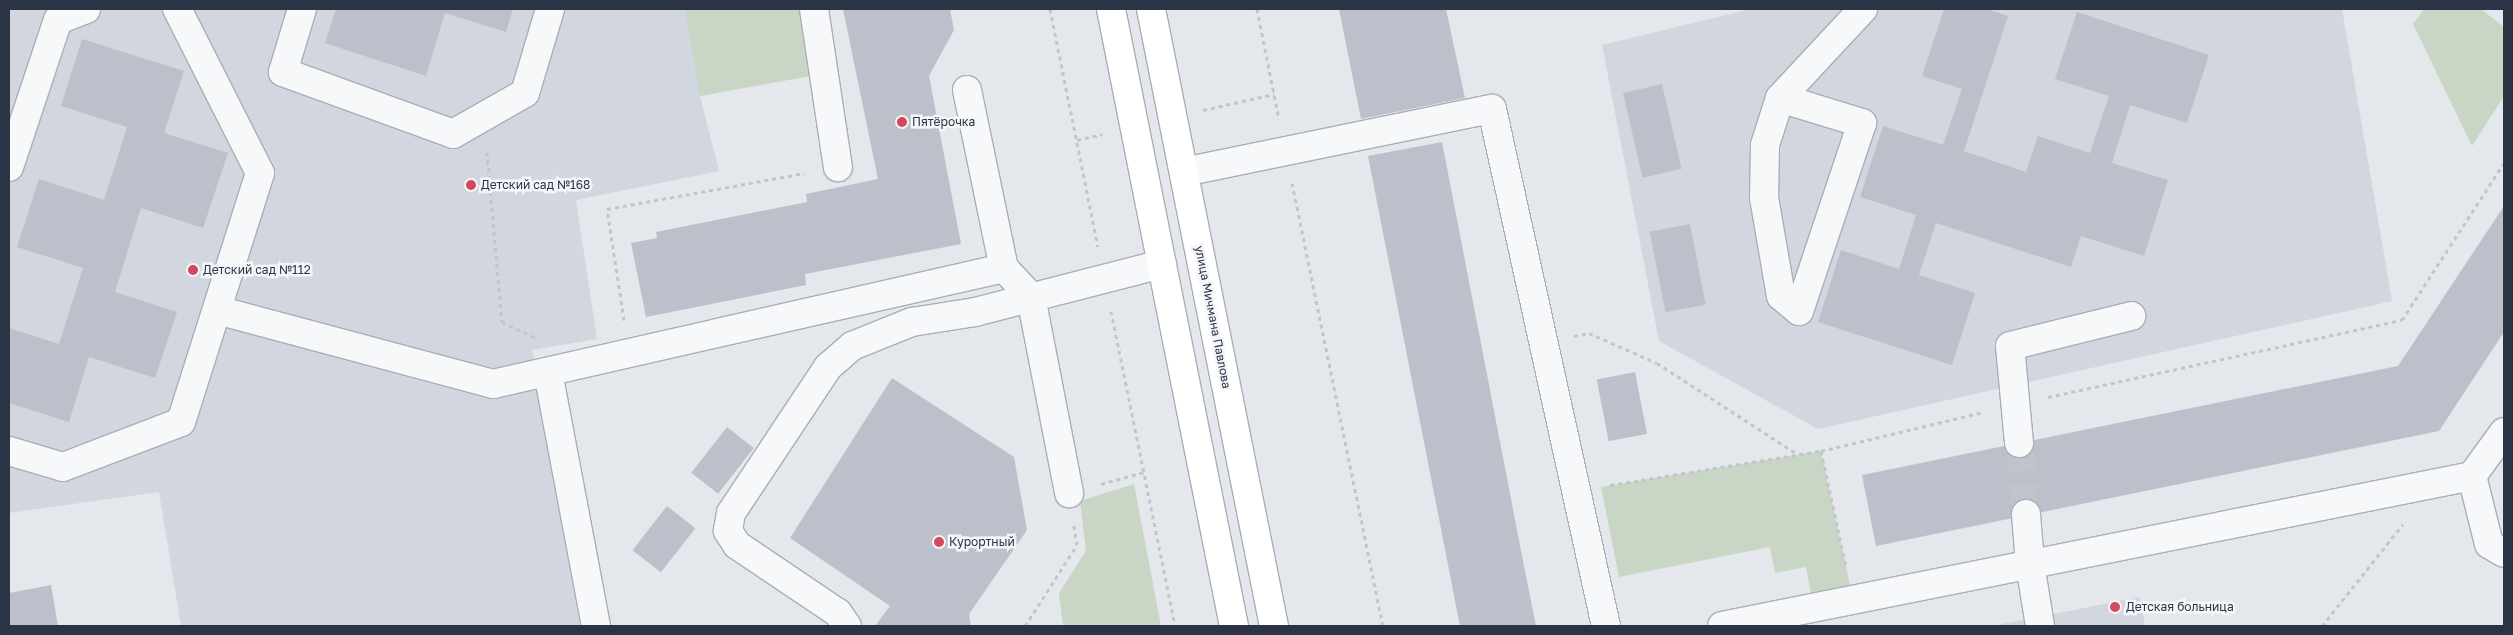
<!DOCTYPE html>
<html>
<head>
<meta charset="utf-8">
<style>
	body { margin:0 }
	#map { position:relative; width:2513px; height:635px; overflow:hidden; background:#e4e7ec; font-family:"Golos Text",sans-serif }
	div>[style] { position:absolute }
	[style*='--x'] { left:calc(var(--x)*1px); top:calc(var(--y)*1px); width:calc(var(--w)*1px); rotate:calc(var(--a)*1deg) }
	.built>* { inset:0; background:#d2d6de }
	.green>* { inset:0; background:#c9d6c5 }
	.building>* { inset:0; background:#bbc0ca; transform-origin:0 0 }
	.minor-tunnel>* { height:28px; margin-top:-14px; transform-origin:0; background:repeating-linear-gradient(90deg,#bfc3cb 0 28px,transparent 0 42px) }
	.path>* { height:3px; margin-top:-1.5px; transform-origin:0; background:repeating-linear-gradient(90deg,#c2c5cb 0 4px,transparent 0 8px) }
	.roads { filter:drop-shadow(1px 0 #a9aeb7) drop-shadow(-1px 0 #a9aeb7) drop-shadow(0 1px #a9aeb7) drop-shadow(0 -1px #a9aeb7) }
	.minor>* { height:28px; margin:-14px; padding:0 14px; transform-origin:14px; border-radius:14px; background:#f7f8fa }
	.major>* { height:28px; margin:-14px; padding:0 14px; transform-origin:14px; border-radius:14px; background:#fff }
	.dots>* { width:14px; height:14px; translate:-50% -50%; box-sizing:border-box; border:2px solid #f4f6f9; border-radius:50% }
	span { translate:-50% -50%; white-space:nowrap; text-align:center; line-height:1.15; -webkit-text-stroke:5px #f4f6f9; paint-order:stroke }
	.poi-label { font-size:12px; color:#2b3445 }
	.left { translate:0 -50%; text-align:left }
	.street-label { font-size:12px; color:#2b3445 }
	.frame { position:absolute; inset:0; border:10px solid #2b3445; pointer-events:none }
</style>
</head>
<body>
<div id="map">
	<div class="built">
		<div style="clip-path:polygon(9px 9px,684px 9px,700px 96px,719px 171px,576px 200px,597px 339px,532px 350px,589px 626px,181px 626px,159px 492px,9px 513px)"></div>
		<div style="clip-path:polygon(1751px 9px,2342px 9px,2392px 301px,1818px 429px,1659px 341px,1602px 45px)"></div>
		<div style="clip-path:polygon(2140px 597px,2145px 626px,1992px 626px)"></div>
	</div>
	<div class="green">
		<div style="clip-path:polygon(684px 9px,814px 9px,822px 74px,700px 96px)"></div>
		<div style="clip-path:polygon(2424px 9px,2481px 9px,2504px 27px,2504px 96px,2472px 146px,2413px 24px)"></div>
		<div style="clip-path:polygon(1821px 451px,1851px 590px,1812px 598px,1806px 567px,1775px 573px,1770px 547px,1619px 577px,1601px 487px)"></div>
		<div style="clip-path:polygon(1134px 484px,1161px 626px,1063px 626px,1059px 593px,1086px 551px,1080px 501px)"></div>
	</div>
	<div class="building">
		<div style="clip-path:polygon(336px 9px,513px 9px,506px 32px,445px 13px,426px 76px,325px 43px)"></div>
		<div style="clip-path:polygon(843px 9px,950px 9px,954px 30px,929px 76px,961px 244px,805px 274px,806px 285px,646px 317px,631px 243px,657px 238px,656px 232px,807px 202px,806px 194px,878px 179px)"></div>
		<div style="clip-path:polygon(1339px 9px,1446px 9px,1465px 98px,1361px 119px)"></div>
		<div style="clip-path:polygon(1944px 9px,1987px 9px,2008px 16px,1964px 151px,2026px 172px,2038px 136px,2090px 153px,2109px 96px,2055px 79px,2077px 12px,2209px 55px,2187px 123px,2130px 105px,2112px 163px,2168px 180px,2144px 256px,2081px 236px,2071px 267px,1936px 223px,1919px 275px,1975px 293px,1952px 365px,1818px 322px,1841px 250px,1899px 269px,1916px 215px,1860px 197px,1883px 126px,1943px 145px,1962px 89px,1922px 76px)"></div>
		<div style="clip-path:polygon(82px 39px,184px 71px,164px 133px,228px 153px,203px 228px,141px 208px,115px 292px,177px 312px,155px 378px,89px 357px,69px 422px,9px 403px,9px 328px,59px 344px,83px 268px,17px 247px,39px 179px,104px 200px,127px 127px,61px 106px)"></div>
		<div style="left:1662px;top:84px;width:87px;height:40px;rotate:77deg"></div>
		<div style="clip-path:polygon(1442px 142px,1524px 566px,1536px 626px,1460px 626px,1368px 156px)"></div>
		<div style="clip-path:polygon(2504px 206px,2504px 332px,2439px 431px,1876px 546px,1862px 475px,2398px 366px)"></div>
		<div style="left:1690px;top:224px;width:82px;height:41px;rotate:79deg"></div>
		<div style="left:1635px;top:372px;width:63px;height:39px;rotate:79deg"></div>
		<div style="clip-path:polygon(892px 378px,1014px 457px,1027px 530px,969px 614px,971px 626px,875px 626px,890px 606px,790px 538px)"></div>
		<div style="left:727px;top:427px;width:34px;height:58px;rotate:38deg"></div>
		<div style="left:667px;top:506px;width:36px;height:56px;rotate:38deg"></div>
		<div style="clip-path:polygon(51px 585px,58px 626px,9px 626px,9px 593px)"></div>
	</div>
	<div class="minor-tunnel">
		<div style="--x:2019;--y:443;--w:71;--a:84.4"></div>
	</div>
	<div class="path">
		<div style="--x:1050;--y:9;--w:242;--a:78.6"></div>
		<div style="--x:1257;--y:9;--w:112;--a:78.7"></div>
		<div style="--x:1203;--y:110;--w:73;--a:-12.7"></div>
		<div style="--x:1077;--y:140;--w:26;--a:-13"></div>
		<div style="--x:487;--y:152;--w:171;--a:85"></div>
		<div style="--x:502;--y:322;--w:38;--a:25"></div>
		<div style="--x:1292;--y:183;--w:452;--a:78.4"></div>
		<div style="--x:1111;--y:311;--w:321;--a:78.5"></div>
		<div style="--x:624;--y:320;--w:112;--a:-98.7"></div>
		<div style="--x:607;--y:209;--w:201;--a:-10.3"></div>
		<div style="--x:1574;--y:336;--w:15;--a:-11"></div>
		<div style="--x:1589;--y:333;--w:74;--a:23.8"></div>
		<div style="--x:1657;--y:363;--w:167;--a:33"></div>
		<div style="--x:2048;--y:397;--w:362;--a:-12.3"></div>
		<div style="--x:2402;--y:320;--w:187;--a:-57"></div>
		<div style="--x:1821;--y:451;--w:119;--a:77.8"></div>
		<div style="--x:1101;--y:484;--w:45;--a:-15.6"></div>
		<div style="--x:1610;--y:485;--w:214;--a:-9.2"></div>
		<div style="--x:1821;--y:451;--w:168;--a:-13.5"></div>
		<div style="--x:1025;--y:626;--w:96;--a:-57.3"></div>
		<div style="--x:1077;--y:545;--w:20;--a:-99"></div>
		<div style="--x:2322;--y:626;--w:130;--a:-51.5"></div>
	</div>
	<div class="roads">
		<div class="minor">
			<div style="--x:302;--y:9;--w:66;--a:106.8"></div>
			<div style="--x:283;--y:72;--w:181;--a:20"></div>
			<div style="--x:453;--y:134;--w:83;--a:-29.7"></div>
			<div style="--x:525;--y:93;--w:88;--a:-73.4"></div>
			<div style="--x:814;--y:9;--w:160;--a:81.4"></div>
			<div style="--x:967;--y:90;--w:182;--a:78.3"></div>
			<div style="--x:1004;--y:268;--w:40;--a:47"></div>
			<div style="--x:1031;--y:297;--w:200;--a:79"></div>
			<div style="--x:1780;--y:98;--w:86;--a:17"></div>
			<div style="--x:1862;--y:123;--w:198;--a:108.5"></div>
			<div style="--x:1799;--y:311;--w:23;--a:-140"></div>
			<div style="--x:1781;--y:296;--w:99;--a:-99.8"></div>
			<div style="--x:1764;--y:198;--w:53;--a:-88.9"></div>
			<div style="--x:1765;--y:145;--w:49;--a:-72.3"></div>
			<div style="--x:1780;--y:98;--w:122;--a:-47"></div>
			<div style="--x:9;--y:167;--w:155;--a:-71.6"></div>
			<div style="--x:58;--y:20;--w:30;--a:-21"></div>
			<div style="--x:1184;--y:172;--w:314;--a:-11.6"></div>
			<div style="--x:1492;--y:109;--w:529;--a:77.57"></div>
			<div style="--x:217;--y:310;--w:286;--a:15"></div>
			<div style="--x:493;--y:384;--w:524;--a:-12.79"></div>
			<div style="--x:548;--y:372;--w:258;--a:79.3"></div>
			<div style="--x:2019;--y:443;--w:97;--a:-95.3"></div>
			<div style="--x:2010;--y:346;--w:125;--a:-13.9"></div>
			<div style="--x:9;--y:451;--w:56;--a:16.5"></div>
			<div style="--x:63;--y:467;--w:126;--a:-20.9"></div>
			<div style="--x:181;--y:422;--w:261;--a:-72.4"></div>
			<div style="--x:260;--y:173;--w:184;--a:-116.8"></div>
			<div style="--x:2472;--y:476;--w:70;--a:76"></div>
			<div style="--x:2489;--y:544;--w:17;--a:31"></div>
			<div style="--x:2026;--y:514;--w:50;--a:85.4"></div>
			<div style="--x:2030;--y:564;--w:63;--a:80.8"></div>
			<div style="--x:847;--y:626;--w:16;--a:-125"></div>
			<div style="--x:838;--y:613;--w:122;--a:-146"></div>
			<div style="--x:737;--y:545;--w:17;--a:-123"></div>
			<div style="--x:728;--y:531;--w:18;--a:-81"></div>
			<div style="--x:731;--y:513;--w:175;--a:-56.4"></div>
			<div style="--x:828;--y:367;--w:32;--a:-41"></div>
			<div style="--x:852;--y:346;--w:65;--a:-21.8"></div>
			<div style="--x:912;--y:322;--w:64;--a:-9"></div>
			<div style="--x:975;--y:312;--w:193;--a:-14.4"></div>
			<div style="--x:1722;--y:626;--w:765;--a:-11.31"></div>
			<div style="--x:2472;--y:476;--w:54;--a:-54"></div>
		</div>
		<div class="major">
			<div style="--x:1111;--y:9;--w:629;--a:78.73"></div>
			<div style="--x:1151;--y:9;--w:629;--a:78.73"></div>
		</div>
	</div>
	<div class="dots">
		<div style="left:902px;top:122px;background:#d1495b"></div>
		<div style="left:471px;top:185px;background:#d1495b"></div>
		<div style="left:193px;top:270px;background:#d1495b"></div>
		<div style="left:939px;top:542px;background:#d1495b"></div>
		<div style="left:2115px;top:607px;background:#d1495b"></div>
	</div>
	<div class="poi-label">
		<span class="left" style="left:912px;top:122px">Пятёрочка</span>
		<span class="left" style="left:481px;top:185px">Детский сад №168</span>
		<span class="left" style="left:203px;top:270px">Детский сад №112</span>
		<span class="left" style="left:949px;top:542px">Курортный</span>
		<span class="left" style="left:2126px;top:607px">Детская больница</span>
	</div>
	<div class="street-label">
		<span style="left:1213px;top:317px;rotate:79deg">улица Мичмана Павлова</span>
	</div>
	<div class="frame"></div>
</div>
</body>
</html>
